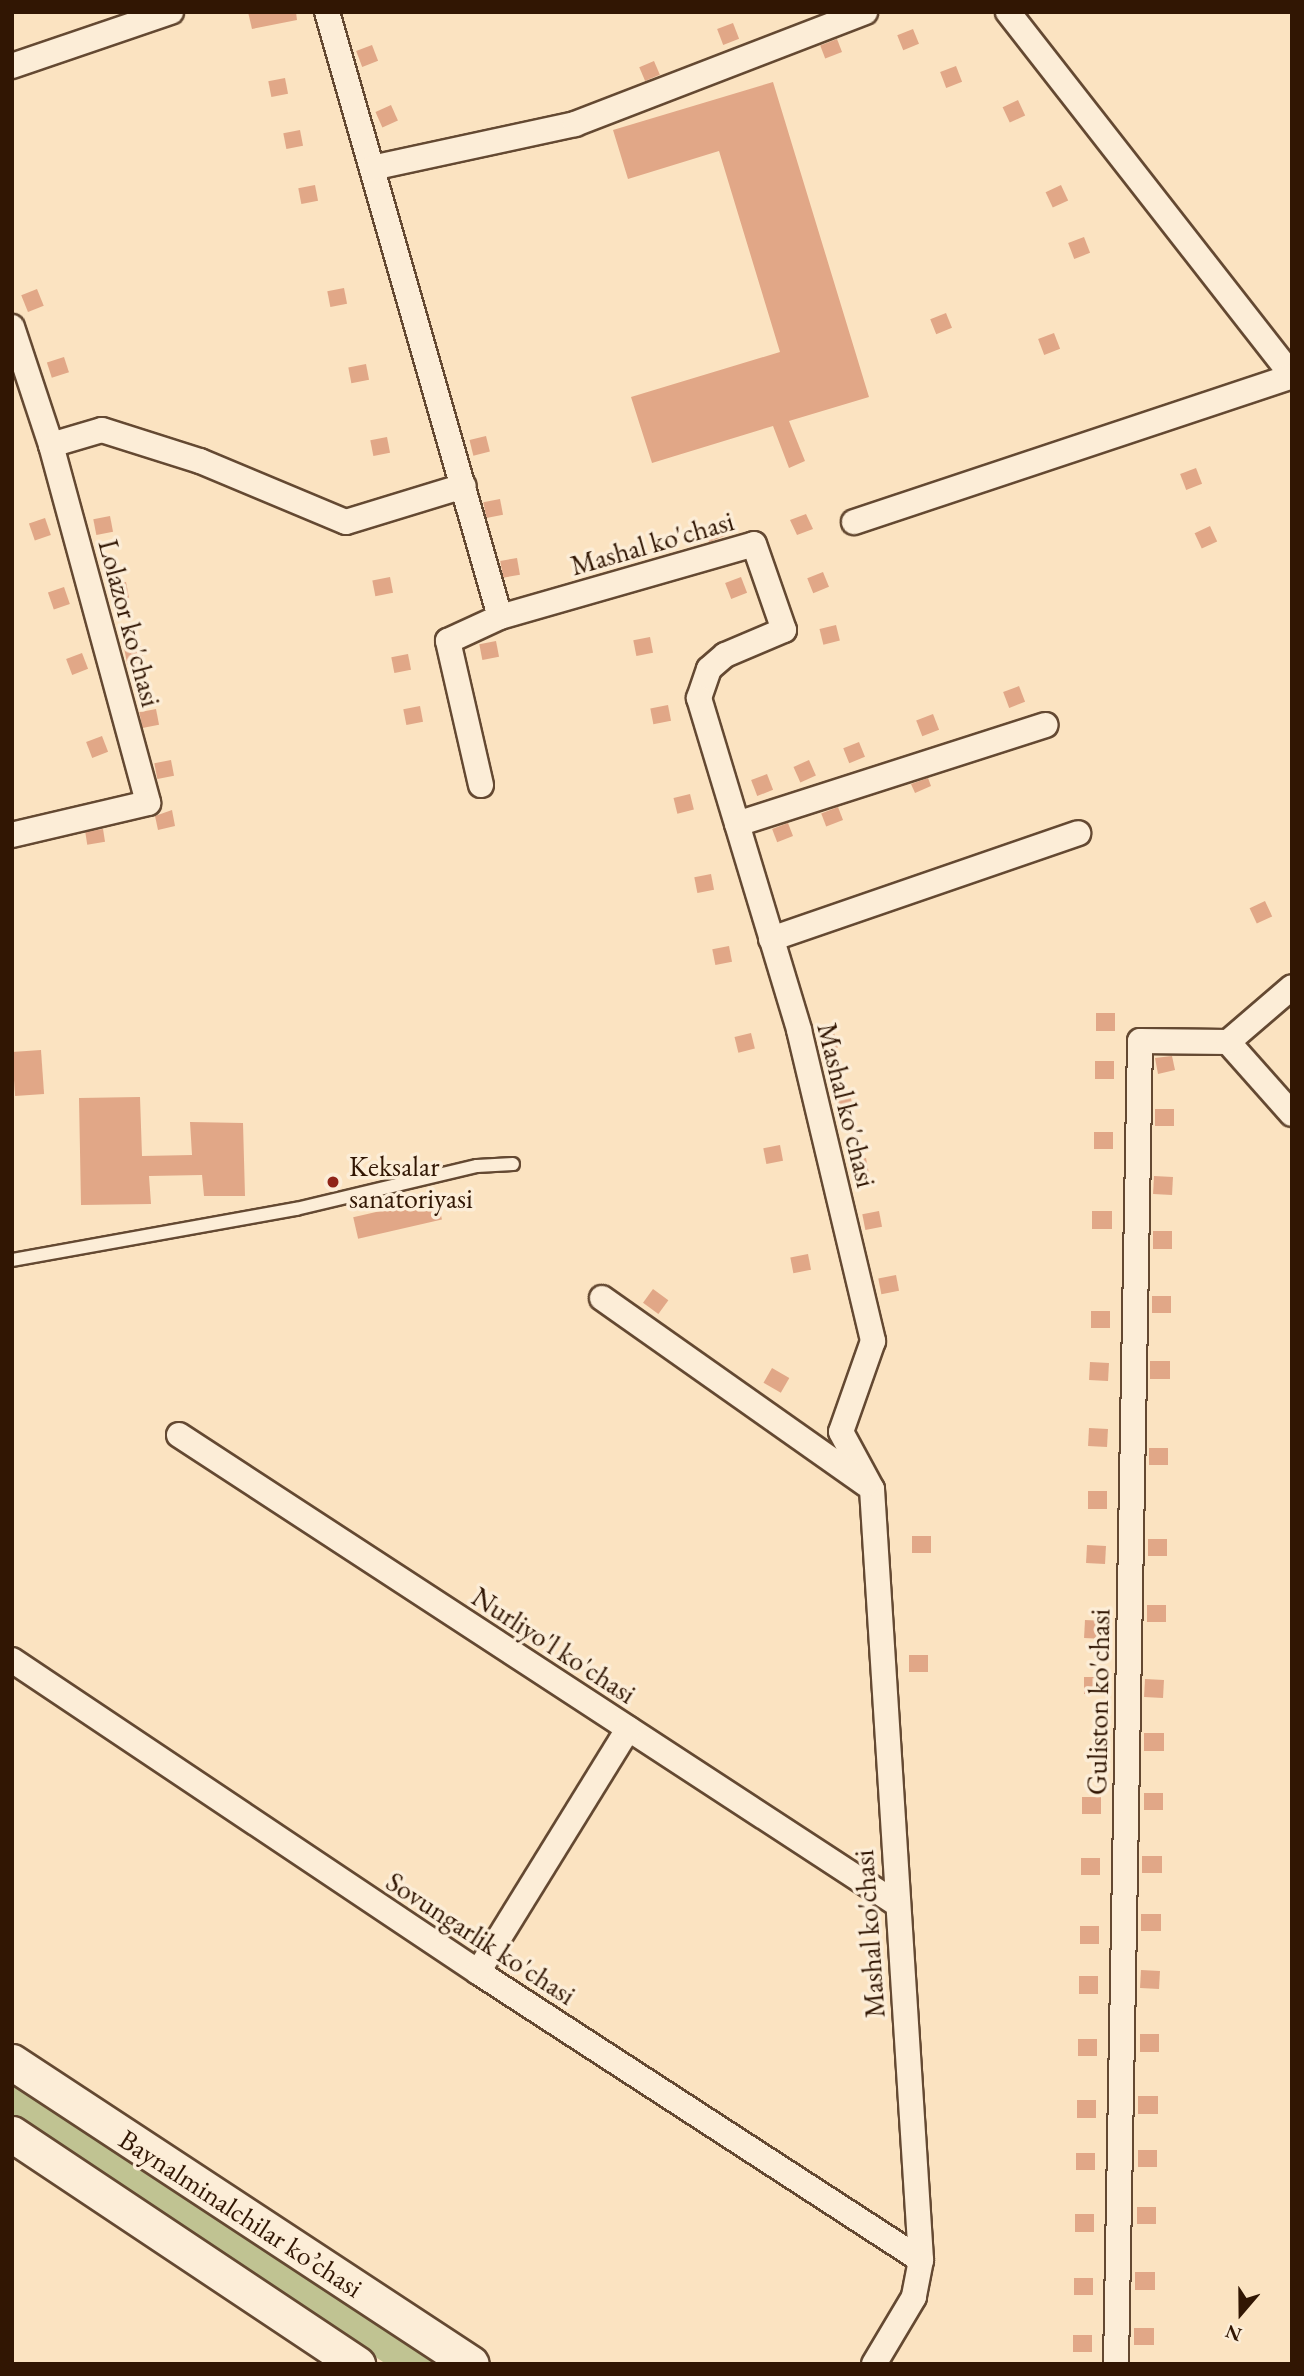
<!DOCTYPE html>
<html>
<head>
<meta charset="utf-8">
<style>
	body { margin:0 }
	#map { position:relative; width:1304px; height:2376px; overflow:hidden; background:#fbe3c1; font-family:"EB Garamond",serif }
	div>[style] { position:absolute }
	[style*='--x'] { left:calc(var(--x)*1px); top:calc(var(--y)*1px); width:calc(var(--w)*1px); rotate:calc(var(--a)*1deg) }
	.green>* { inset:0; background:#c0c392; transform-origin:0 0 }
	.building>* { inset:0; background:#e1a787; transform-origin:0 0 }
	.roads { filter:drop-shadow(2px 0 #644932) drop-shadow(-2px 0 #644932) drop-shadow(0 2px #644932) drop-shadow(0 -2px #644932) }
	.service>* { height:12px; margin:-6px; padding:0 6px; transform-origin:6px; border-radius:6px; background:#fcedd7 }
	.minor>* { height:24px; margin:-12px; padding:0 12px; transform-origin:12px; border-radius:12px; background:#fcedd7 }
	.secondary>* { height:35px; margin:-17.5px; padding:0 17.5px; transform-origin:17.5px; border-radius:17.5px; background:#fcedd7 }
	.dots>* { width:19px; height:19px; translate:-50% -50%; box-sizing:border-box; border:4px solid #fcedd7; border-radius:50% }
	span { translate:-50% -50%; white-space:nowrap; text-align:center; line-height:1.15; -webkit-text-stroke:7px #fcedd7; paint-order:stroke }
	.street-label { font-size:28px; color:#311603 }
	.poi-label { font-size:28px; color:#311603 }
	.left { translate:0 -50%; text-align:left }
	.frame { position:absolute; inset:0; border:14px solid #311603; pointer-events:none }
	.north { position:absolute; left:1206px; top:2278px; width:70px; height:70px; -webkit-text-stroke:5px #fcedd7; paint-order:stroke; rotate:200deg; font-size:19px; font-weight:700; line-height:28px; text-align:center; color:#311603 }
	.north::after { content:''; display:block; margin:auto; width:24px; height:32px; background:#311603; clip-path:polygon(50% 0,100% 100%,50% 72%,0 100%) }
</style>
</head>
<body>
<div id="map">
	<div class="green">
		<div style="left:12px;top:2084px;width:511px;height:31px;rotate:33deg"></div>
	</div>
	<div class="building">
		<div style="clip-path:polygon(248px 12px,296px 12px,297px 20px,252px 29px)"></div>
		<div style="left:733px;top:23px;width:17px;height:17px;rotate:69deg"></div>
		<div style="left:913px;top:29px;width:16px;height:17px;rotate:68deg"></div>
		<div style="left:837px;top:39px;width:14px;height:18px;rotate:69deg"></div>
		<div style="left:372px;top:45px;width:17px;height:17px;rotate:69deg"></div>
		<div style="left:654px;top:61px;width:15px;height:16px;rotate:67deg"></div>
		<div style="left:956px;top:66px;width:17px;height:17px;rotate:69deg"></div>
		<div style="left:285px;top:78px;width:16px;height:17px;rotate:79deg"></div>
		<div style="clip-path:polygon(773px 82px,869px 397px,789px 421px,805px 461px,789px 468px,773px 426px,652px 463px,631px 397px,780px 352px,719px 151px,628px 179px,613px 130px)"></div>
		<div style="left:1018px;top:100px;width:17px;height:17px;rotate:65deg"></div>
		<div style="left:391px;top:105px;width:17px;height:17px;rotate:66deg"></div>
		<div style="left:300px;top:130px;width:16px;height:17px;rotate:79deg"></div>
		<div style="left:315px;top:185px;width:16px;height:17px;rotate:79deg"></div>
		<div style="left:1061px;top:185px;width:17px;height:17px;rotate:65deg"></div>
		<div style="left:1084px;top:237px;width:17px;height:17px;rotate:69deg"></div>
		<div style="left:344px;top:288px;width:16px;height:17px;rotate:79deg"></div>
		<div style="left:37px;top:289px;width:18px;height:17px;rotate:68deg"></div>
		<div style="left:946px;top:313px;width:16px;height:17px;rotate:68deg"></div>
		<div style="left:1054px;top:333px;width:17px;height:17px;rotate:69deg"></div>
		<div style="left:64px;top:357px;width:16px;height:18px;rotate:72deg"></div>
		<div style="left:366px;top:364px;width:16px;height:18px;rotate:79deg"></div>
		<div style="left:486px;top:436px;width:16px;height:17px;rotate:76deg"></div>
		<div style="left:387px;top:437px;width:16px;height:17px;rotate:79deg"></div>
		<div style="left:1196px;top:468px;width:17px;height:17px;rotate:69deg"></div>
		<div style="left:500px;top:499px;width:16px;height:17px;rotate:79deg"></div>
		<div style="clip-path:polygon(806px 514px,813px 529px,797px 535px,790px 520px)"></div>
		<div style="left:110px;top:516px;width:16px;height:17px;rotate:79deg"></div>
		<div style="left:45px;top:518px;width:18px;height:17px;rotate:71deg"></div>
		<div style="left:719px;top:521px;width:16px;height:17px;rotate:68deg"></div>
		<div style="left:1210px;top:526px;width:17px;height:17px;rotate:65deg"></div>
		<div style="left:517px;top:558px;width:17px;height:17px;rotate:80deg"></div>
		<div style="left:823px;top:572px;width:16px;height:17px;rotate:68deg"></div>
		<div style="left:390px;top:577px;width:16px;height:18px;rotate:79deg"></div>
		<div style="left:741px;top:577px;width:17px;height:17px;rotate:69deg"></div>
		<div style="left:126px;top:582px;width:16px;height:17px;rotate:79deg"></div>
		<div style="left:64px;top:587px;width:18px;height:17px;rotate:71deg"></div>
		<div style="left:836px;top:625px;width:16px;height:17px;rotate:76deg"></div>
		<div style="left:650px;top:637px;width:16px;height:17px;rotate:79deg"></div>
		<div style="left:496px;top:641px;width:16px;height:17px;rotate:79deg"></div>
		<div style="left:141px;top:646px;width:16px;height:17px;rotate:79deg"></div>
		<div style="left:82px;top:653px;width:17px;height:17px;rotate:69deg"></div>
		<div style="left:408px;top:654px;width:16px;height:17px;rotate:79deg"></div>
		<div style="left:1019px;top:686px;width:17px;height:17px;rotate:69deg"></div>
		<div style="left:668px;top:705px;width:16px;height:18px;rotate:79deg"></div>
		<div style="left:420px;top:706px;width:16px;height:17px;rotate:79deg"></div>
		<div style="left:156px;top:709px;width:16px;height:17px;rotate:79deg"></div>
		<div style="left:933px;top:714px;width:17px;height:18px;rotate:69deg"></div>
		<div style="left:102px;top:736px;width:17px;height:17px;rotate:69deg"></div>
		<div style="left:859px;top:742px;width:16px;height:17px;rotate:68deg"></div>
		<div style="left:171px;top:760px;width:16px;height:17px;rotate:79deg"></div>
		<div style="left:809px;top:760px;width:17px;height:17px;rotate:66deg"></div>
		<div style="left:767px;top:774px;width:17px;height:17px;rotate:69deg"></div>
		<div style="clip-path:polygon(928px 778px,931px 786px,915px 793px,911px 784px)"></div>
		<div style="left:690px;top:794px;width:16px;height:17px;rotate:76deg"></div>
		<div style="left:838px;top:807px;width:14px;height:18px;rotate:69deg"></div>
		<div style="clip-path:polygon(172px 810px,175px 826px,158px 830px,155px 816px)"></div>
		<div style="left:788px;top:823px;width:14px;height:17px;rotate:69deg"></div>
		<div style="left:103px;top:829px;width:13px;height:18px;rotate:81deg"></div>
		<div style="left:711px;top:874px;width:16px;height:17px;rotate:79deg"></div>
		<div style="left:1265px;top:901px;width:17px;height:17px;rotate:65deg"></div>
		<div style="left:729px;top:946px;width:16px;height:17px;rotate:79deg"></div>
		<div style="left:1096px;top:1013px;width:19px;height:18px"></div>
		<div style="left:834px;top:1032px;width:16px;height:17px;rotate:76deg"></div>
		<div style="left:751px;top:1033px;width:16px;height:17px;rotate:76deg"></div>
		<div style="left:41px;top:1050px;width:44px;height:29px;rotate:86deg"></div>
		<div style="clip-path:polygon(1172px 1056px,1175px 1070px,1158px 1074px,1155px 1058px)"></div>
		<div style="left:1095px;top:1061px;width:19px;height:18px"></div>
		<div style="clip-path:polygon(140px 1097px,142px 1156px,192px 1155px,190px 1122px,243px 1123px,245px 1196px,204px 1196px,202px 1175px,149px 1176px,151px 1204px,81px 1205px,79px 1098px)"></div>
		<div style="left:851px;top:1098px;width:16px;height:17px;rotate:79deg"></div>
		<div style="left:1155px;top:1109px;width:19px;height:17px"></div>
		<div style="left:1094px;top:1132px;width:19px;height:17px"></div>
		<div style="left:780px;top:1145px;width:16px;height:17px;rotate:79deg"></div>
		<div style="left:866px;top:1158px;width:16px;height:17px;rotate:79deg"></div>
		<div style="left:1154px;top:1176px;width:19px;height:18px;rotate:3deg"></div>
		<div style="left:437px;top:1198px;width:22px;height:86px;rotate:77deg"></div>
		<div style="left:879px;top:1211px;width:16px;height:17px;rotate:79deg"></div>
		<div style="left:1092px;top:1211px;width:20px;height:18px"></div>
		<div style="left:1153px;top:1231px;width:19px;height:18px"></div>
		<div style="left:808px;top:1254px;width:16px;height:18px;rotate:79deg"></div>
		<div style="left:896px;top:1275px;width:16px;height:18px;rotate:79deg"></div>
		<div style="left:653px;top:1289px;width:19px;height:17px;rotate:36deg"></div>
		<div style="left:1152px;top:1296px;width:19px;height:17px"></div>
		<div style="left:1091px;top:1311px;width:19px;height:17px"></div>
		<div style="left:1150px;top:1361px;width:20px;height:18px"></div>
		<div style="left:1090px;top:1362px;width:19px;height:18px;rotate:3deg"></div>
		<div style="left:772px;top:1368px;width:20px;height:17px;rotate:30deg"></div>
		<div style="left:1089px;top:1428px;width:19px;height:18px;rotate:3deg"></div>
		<div style="left:1149px;top:1448px;width:19px;height:17px"></div>
		<div style="left:1088px;top:1491px;width:19px;height:18px"></div>
		<div style="left:912px;top:1536px;width:19px;height:17px"></div>
		<div style="left:1148px;top:1539px;width:19px;height:17px"></div>
		<div style="left:1087px;top:1545px;width:19px;height:18px;rotate:3deg"></div>
		<div style="left:1147px;top:1605px;width:19px;height:17px"></div>
		<div style="left:1085px;top:1620px;width:20px;height:18px;rotate:3deg"></div>
		<div style="left:909px;top:1655px;width:19px;height:17px"></div>
		<div style="left:1084px;top:1677px;width:20px;height:17px"></div>
		<div style="left:1145px;top:1679px;width:19px;height:18px;rotate:3deg"></div>
		<div style="left:1144px;top:1733px;width:20px;height:18px"></div>
		<div style="left:1144px;top:1793px;width:19px;height:17px"></div>
		<div style="left:1082px;top:1797px;width:19px;height:17px"></div>
		<div style="left:1142px;top:1856px;width:20px;height:17px"></div>
		<div style="left:1081px;top:1858px;width:19px;height:17px"></div>
		<div style="left:1141px;top:1914px;width:20px;height:17px"></div>
		<div style="left:1080px;top:1926px;width:19px;height:18px"></div>
		<div style="left:1141px;top:1970px;width:19px;height:18px;rotate:3deg"></div>
		<div style="left:1079px;top:1976px;width:19px;height:18px"></div>
		<div style="left:1140px;top:2034px;width:19px;height:18px"></div>
		<div style="left:1078px;top:2039px;width:19px;height:17px"></div>
		<div style="left:1158px;top:2096px;width:18px;height:20px;rotate:90deg"></div>
		<div style="left:1077px;top:2100px;width:19px;height:18px"></div>
		<div style="left:1138px;top:2150px;width:19px;height:17px"></div>
		<div style="left:1076px;top:2153px;width:19px;height:17px"></div>
		<div style="left:1137px;top:2207px;width:19px;height:17px"></div>
		<div style="left:1075px;top:2214px;width:19px;height:18px"></div>
		<div style="left:1135px;top:2272px;width:20px;height:18px"></div>
		<div style="left:1074px;top:2278px;width:19px;height:17px"></div>
		<div style="left:1134px;top:2328px;width:20px;height:17px"></div>
		<div style="left:1073px;top:2335px;width:19px;height:17px"></div>
	</div>
	<div class="roads">
		<div class="service">
			<div style="--x:12;--y:1260;--w:289;--a:-10.2"></div>
			<div style="--x:296;--y:1209;--w:186;--a:-13.4"></div>
			<div style="--x:477;--y:1166;--w:36;--a:-3"></div>
		</div>
		<div class="minor">
			<div style="--x:327;--y:12;--w:629;--a:74.04"></div>
			<div style="--x:500;--y:617;--w:264;--a:-16"></div>
			<div style="--x:754;--y:544;--w:91;--a:70.8"></div>
			<div style="--x:784;--y:630;--w:64;--a:157"></div>
			<div style="--x:725;--y:655;--w:21;--a:139"></div>
			<div style="--x:709;--y:669;--w:31;--a:109"></div>
			<div style="--x:699;--y:698;--w:347;--a:73.2"></div>
			<div style="--x:799;--y:1030;--w:320;--a:76.6"></div>
			<div style="--x:873;--y:1341;--w:96;--a:109.4"></div>
			<div style="--x:841;--y:1432;--w:65;--a:61.5"></div>
			<div style="--x:872;--y:1489;--w:773;--a:86.36"></div>
			<div style="--x:921;--y:2260;--w:38;--a:101"></div>
			<div style="--x:914;--y:2297;--w:78;--a:120.8"></div>
			<div style="--x:1008;--y:12;--w:461;--a:52"></div>
			<div style="--x:12;--y:66;--w:168;--a:-18.8"></div>
			<div style="--x:372;--y:168;--w:208;--a:-12.2"></div>
			<div style="--x:575;--y:124;--w:311;--a:-21.1"></div>
			<div style="--x:12;--y:327;--w:124;--a:71.7"></div>
			<div style="--x:51;--y:445;--w:371;--a:74.8"></div>
			<div style="--x:148;--y:803;--w:140;--a:166.8"></div>
			<div style="--x:51;--y:445;--w:53;--a:-16.4"></div>
			<div style="--x:102;--y:430;--w:103;--a:17.6"></div>
			<div style="--x:200;--y:461;--w:158;--a:22.7"></div>
			<div style="--x:346;--y:522;--w:123;--a:-17"></div>
			<div style="--x:854;--y:522;--w:462;--a:-18.4"></div>
			<div style="--x:481;--y:785;--w:148;--a:-102.9"></div>
			<div style="--x:448;--y:641;--w:57;--a:-24.8"></div>
			<div style="--x:737;--y:824;--w:324;--a:-17.8"></div>
			<div style="--x:771;--y:939;--w:325;--a:-19"></div>
			<div style="--x:1228;--y:1042;--w:96;--a:48.4"></div>
			<div style="--x:602;--y:1298;--w:323;--a:35.2"></div>
			<div style="--x:179;--y:1435;--w:858;--a:33.15"></div>
			<div style="--x:12;--y:1660;--w:561;--a:33.8"></div>
			<div style="--x:478;--y:1972;--w:528;--a:33.03"></div>
			<div style="--x:478;--y:1972;--w:286;--a:-58.3"></div>
			<div style="--x:1116;--y:2364;--w:1323;--a:-88.96"></div>
			<div style="--x:1140;--y:1041;--w:88;--a:0.7"></div>
			<div style="--x:1228;--y:1042;--w:84;--a:-40.7"></div>
		</div>
		<div class="secondary">
			<div style="--x:12;--y:2062;--w:549;--a:33.34"></div>
			<div style="--x:12;--y:2134;--w:415;--a:33.7"></div>
		</div>
	</div>
	<div class="dots">
		<div style="left:333px;top:1182px;background:#8f2418"></div>
	</div>
	<div class="street-label">
		<span style="left:652px;top:543px;rotate:-16deg">Mashal ko'chasi</span>
		<span style="left:130px;top:623px;rotate:75deg">Lolazor ko'chasi</span>
		<span style="left:847px;top:1105px;rotate:76deg">Mashal ko'chasi</span>
		<span style="left:554px;top:1645px;rotate:33deg">Nurliyo'l ko'chasi</span>
		<span style="left:1098px;top:1702px;rotate:-89deg">Guliston ko'chasi</span>
		<span style="left:869px;top:1934px;rotate:-94deg">Mashal ko'chasi</span>
		<span style="left:481px;top:1938px;rotate:33deg">Sovungarlik ko'chasi</span>
		<span style="left:241px;top:2213px;rotate:33deg">Baynalminalchilar ko’chasi</span>
	</div>
	<div class="poi-label">
		<span class="left" style="left:349px;top:1182px">Keksalar<br>sanatoriyasi</span>
	</div>
	<div class="frame"></div>
	<div class="north">N</div>
</div>
</body>
</html>
